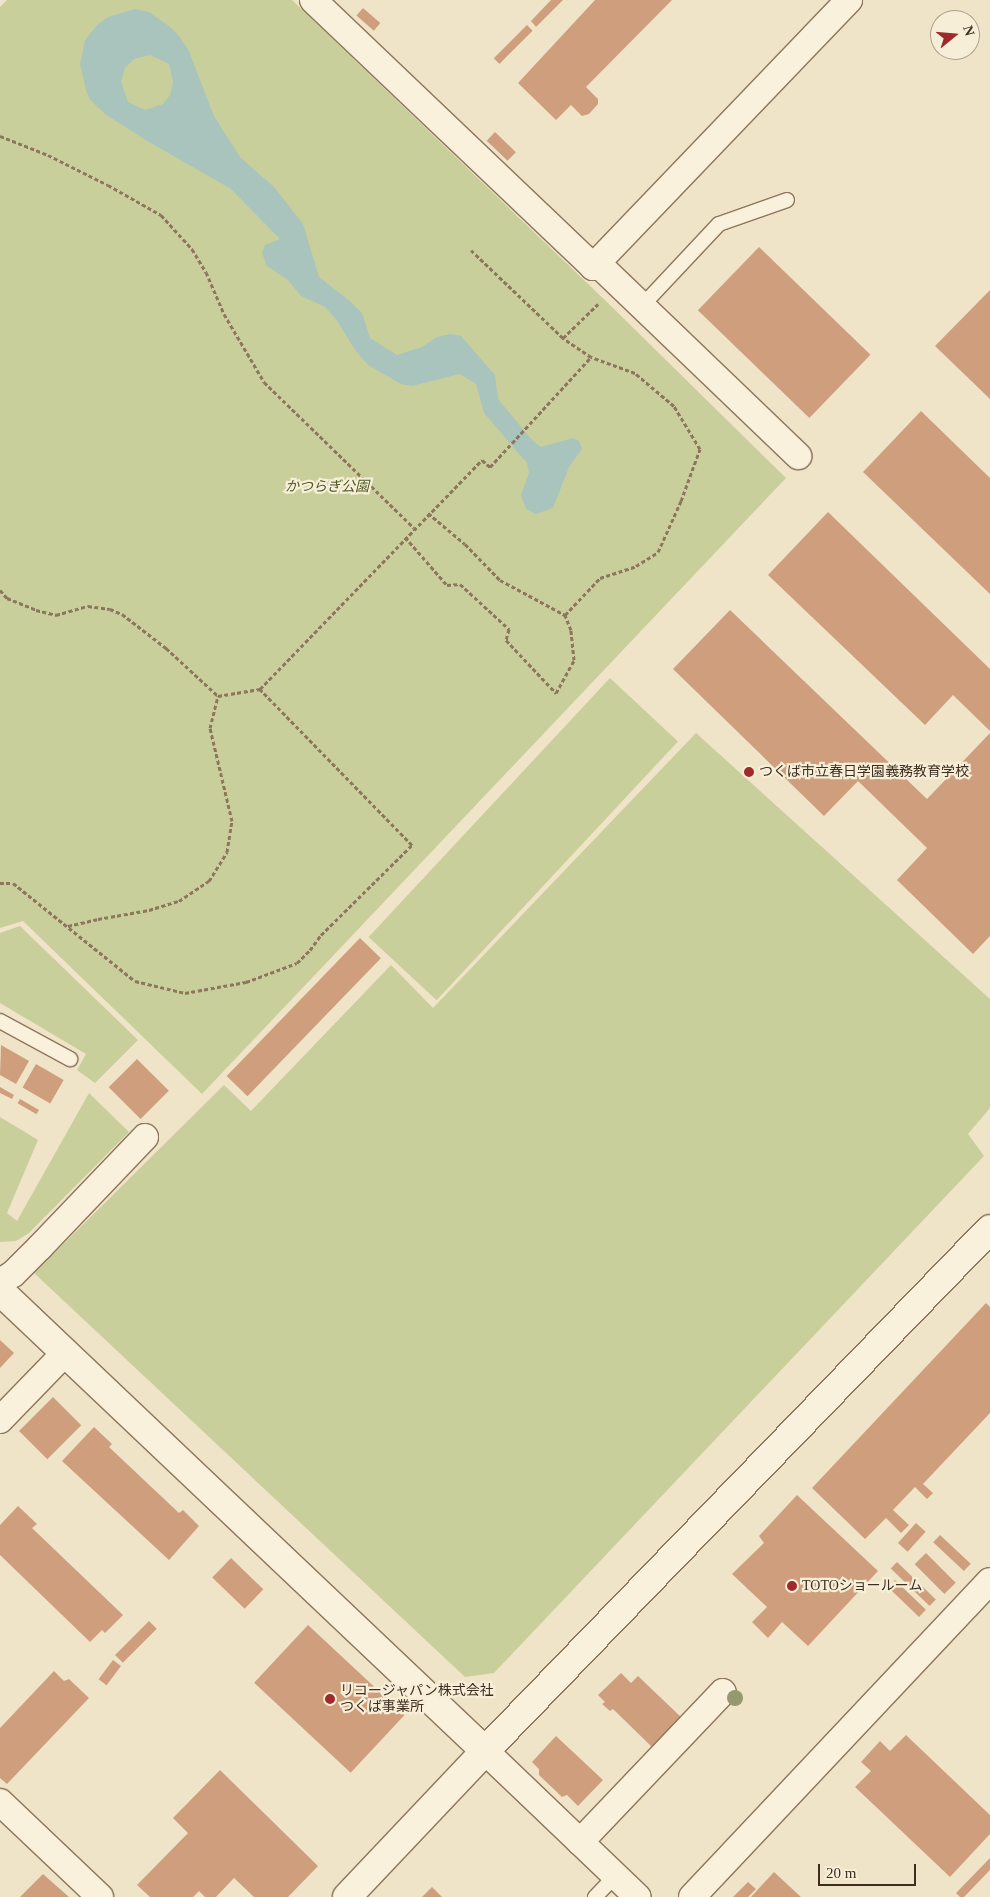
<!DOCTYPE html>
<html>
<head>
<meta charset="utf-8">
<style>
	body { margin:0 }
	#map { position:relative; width:990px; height:1897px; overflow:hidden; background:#f0e4c8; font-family:"Times New Roman","Noto Sans JP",serif }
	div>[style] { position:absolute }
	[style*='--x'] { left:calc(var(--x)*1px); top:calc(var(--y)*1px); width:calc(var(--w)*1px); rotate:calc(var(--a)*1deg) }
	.green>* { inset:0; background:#c9cf9b; transform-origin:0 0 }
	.water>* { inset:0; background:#a9c4bc }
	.building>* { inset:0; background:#cf9f7d; transform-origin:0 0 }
	.path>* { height:3px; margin-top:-1.5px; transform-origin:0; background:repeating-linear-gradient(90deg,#8d765c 0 4px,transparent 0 6.5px) }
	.roads { filter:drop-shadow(1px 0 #8d765c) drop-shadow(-1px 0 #8d765c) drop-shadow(0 1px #8d765c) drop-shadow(0 -1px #8d765c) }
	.lane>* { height:14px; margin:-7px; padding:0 7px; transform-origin:7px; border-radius:7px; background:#faf1dc }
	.street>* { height:26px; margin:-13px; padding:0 13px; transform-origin:13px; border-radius:13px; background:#faf1dc }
	.secondary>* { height:28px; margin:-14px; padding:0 14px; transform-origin:14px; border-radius:14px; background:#faf1dc }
	.trees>* { width:16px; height:16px; margin:-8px; border-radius:50%; background:#96986f }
	.dots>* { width:14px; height:14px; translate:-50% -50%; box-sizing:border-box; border:2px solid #f7eed8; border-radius:50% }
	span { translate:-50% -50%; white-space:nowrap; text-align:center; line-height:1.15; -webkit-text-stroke:4.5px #f7eed8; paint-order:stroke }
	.park-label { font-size:14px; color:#4d5a26; font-style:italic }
	.poi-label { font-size:14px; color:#3d2e20 }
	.left { translate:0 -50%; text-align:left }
	.north { position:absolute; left:930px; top:10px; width:50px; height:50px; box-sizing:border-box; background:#f7eed8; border:1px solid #ada18e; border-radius:50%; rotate:73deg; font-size:14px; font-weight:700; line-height:20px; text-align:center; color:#3d2e20 }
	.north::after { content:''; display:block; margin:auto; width:18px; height:22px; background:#9e2a2b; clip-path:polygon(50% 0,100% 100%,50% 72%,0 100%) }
	.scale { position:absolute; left:818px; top:1864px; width:98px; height:22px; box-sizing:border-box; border:2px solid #3d2e20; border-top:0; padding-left:6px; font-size:15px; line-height:18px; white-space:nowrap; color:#3d2e20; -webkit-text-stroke:4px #f7eed8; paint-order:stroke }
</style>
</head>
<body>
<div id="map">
	<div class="green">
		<div style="clip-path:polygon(7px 0,292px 0,610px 305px,786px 478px,202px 1094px,23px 921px,0 928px,0 7px)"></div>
		<div style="left:610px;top:678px;width:93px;height:354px;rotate:43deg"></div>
		<div style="clip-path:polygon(696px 733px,990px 999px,990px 1108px,968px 1134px,984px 1156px,494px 1673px,465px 1677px,34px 1273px,224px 1085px,251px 1111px,391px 965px,433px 1008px)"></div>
		<div style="clip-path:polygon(20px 926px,138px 1040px,95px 1083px,77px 1070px,86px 1054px,0 1003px,0 933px)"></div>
		<div style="clip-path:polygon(89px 1093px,129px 1132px,29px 1233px,16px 1241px,0 1242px,0 1117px,38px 1140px,7px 1213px,17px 1221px)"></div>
	</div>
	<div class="water">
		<div style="clip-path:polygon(evenodd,135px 9px,149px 12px,169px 26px,179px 36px,188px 49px,214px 116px,240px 157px,275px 188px,303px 224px,319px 277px,351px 302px,362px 313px,370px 338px,397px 355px,422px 347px,437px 337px,450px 334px,461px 336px,495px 375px,498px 399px,532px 440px,541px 447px,573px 438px,579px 441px,582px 449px,569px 467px,553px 508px,536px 514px,526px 509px,521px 495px,529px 473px,527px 463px,484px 413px,476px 384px,460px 374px,412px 386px,401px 384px,368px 365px,355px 350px,336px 319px,325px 307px,301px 296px,288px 280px,267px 266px,262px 253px,265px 245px,280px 239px,231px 189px,144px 139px,105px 114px,90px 100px,86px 90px,80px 64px,85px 40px,97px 25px,108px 17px,135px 9px,150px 55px,169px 64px,173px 82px,170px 95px,163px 104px,145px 110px,128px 102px,121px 82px,125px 68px,134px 59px,150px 55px)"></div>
	</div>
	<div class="building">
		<div style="clip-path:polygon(551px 0,563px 0,536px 27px,531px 21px)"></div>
		<div style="clip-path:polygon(595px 0,672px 0,586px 87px,598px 99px,598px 104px,589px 114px,582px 116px,571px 105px,556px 120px,518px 83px)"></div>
		<div style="left:363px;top:8px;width:23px;height:10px;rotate:41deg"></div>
		<div style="left:527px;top:25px;width:8px;height:47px;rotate:45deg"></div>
		<div style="left:495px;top:132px;width:29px;height:12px;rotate:44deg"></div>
		<div style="left:759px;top:247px;width:155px;height:88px;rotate:44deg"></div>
		<div style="clip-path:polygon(990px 290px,990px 399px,935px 346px)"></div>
		<div style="clip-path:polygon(921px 411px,990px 478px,990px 594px,863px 472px)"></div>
		<div style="clip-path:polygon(828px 512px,990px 669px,990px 731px,953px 695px,925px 725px,768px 575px)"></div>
		<div style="clip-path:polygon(730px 610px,927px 799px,990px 733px,990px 936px,973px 954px,897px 880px,927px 848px,858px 781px,824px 816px,673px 669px)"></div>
		<div style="left:360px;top:938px;width:29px;height:192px;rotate:44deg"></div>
		<div style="clip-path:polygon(1px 1045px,29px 1061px,16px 1084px,0 1075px)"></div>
		<div style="left:137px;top:1059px;width:45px;height:40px;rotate:45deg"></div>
		<div style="left:36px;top:1064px;width:32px;height:27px;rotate:30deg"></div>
		<div style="clip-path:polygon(0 1087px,14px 1095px,12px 1099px,0 1093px)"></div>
		<div style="left:20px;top:1099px;width:22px;height:5px;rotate:30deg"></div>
		<div style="clip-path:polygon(986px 1303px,990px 1307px,990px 1413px,923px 1484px,933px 1493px,927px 1499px,915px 1487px,893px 1510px,909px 1525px,901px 1533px,886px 1518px,865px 1539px,812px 1488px)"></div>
		<div style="clip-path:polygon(0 1340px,14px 1353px,0 1368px)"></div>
		<div style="left:53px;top:1397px;width:40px;height:48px;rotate:45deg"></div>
		<div style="clip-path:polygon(94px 1427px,112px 1444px,109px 1447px,179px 1513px,183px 1510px,199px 1526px,169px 1560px,62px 1461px)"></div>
		<div style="clip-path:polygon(797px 1495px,878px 1571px,808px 1646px,782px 1622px,768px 1638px,752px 1622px,767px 1607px,732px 1574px,764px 1543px,759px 1536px)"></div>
		<div style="clip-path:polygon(18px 1506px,37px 1524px,32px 1528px,123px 1615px,105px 1633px,102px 1630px,90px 1642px,0 1555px,0 1525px)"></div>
		<div style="left:916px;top:1523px;width:13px;height:27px;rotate:42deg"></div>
		<div style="left:940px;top:1535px;width:42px;height:10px;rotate:43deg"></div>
		<div style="left:926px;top:1553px;width:42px;height:16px;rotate:45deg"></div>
		<div style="left:231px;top:1558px;width:45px;height:27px;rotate:44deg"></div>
		<div style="left:897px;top:1562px;width:54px;height:9px;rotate:44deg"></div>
		<div style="left:895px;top:1580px;width:43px;height:10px;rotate:44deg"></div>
		<div style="left:149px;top:1621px;width:11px;height:48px;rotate:45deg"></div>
		<div style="left:308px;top:1625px;width:132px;height:79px;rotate:43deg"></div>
		<div style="left:113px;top:1660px;width:10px;height:24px;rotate:37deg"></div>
		<div style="clip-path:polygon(54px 1671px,64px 1681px,69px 1679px,89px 1698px,7px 1784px,0 1778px,0 1728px)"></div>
		<div style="clip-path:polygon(621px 1673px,631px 1683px,638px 1676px,682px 1718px,653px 1748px,613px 1709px,610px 1711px,602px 1704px,605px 1702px,598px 1695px)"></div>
		<div style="clip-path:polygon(906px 1735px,990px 1815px,990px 1834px,950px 1877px,855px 1787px,871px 1771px,861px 1762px,880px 1741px,890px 1751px)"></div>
		<div style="clip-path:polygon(556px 1736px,603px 1780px,578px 1806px,567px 1795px,562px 1797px,539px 1775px,539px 1769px,532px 1762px)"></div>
		<div style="clip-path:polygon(220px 1770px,318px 1866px,288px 1897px,254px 1897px,234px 1878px,216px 1897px,205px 1897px,199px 1891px,193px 1897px,150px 1897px,137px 1885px,188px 1833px,173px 1818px)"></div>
		<div style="clip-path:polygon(990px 1858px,990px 1870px,964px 1897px,960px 1897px,956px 1893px)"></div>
		<div style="clip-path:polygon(774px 1872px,801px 1897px,751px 1897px)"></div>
		<div style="clip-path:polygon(43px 1874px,69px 1897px,20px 1897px)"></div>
		<div style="clip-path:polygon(748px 1882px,756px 1889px,748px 1897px,733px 1897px)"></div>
		<div style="clip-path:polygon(432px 1887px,442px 1897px,422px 1897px)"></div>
	</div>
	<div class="path">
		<div style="--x:0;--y:136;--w:52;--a:21.6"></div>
		<div style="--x:48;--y:155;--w:67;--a:26.6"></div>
		<div style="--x:108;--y:185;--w:61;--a:29.5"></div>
		<div style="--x:161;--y:215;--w:46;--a:47.6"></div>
		<div style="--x:192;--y:249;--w:27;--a:59"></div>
		<div style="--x:206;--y:272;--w:46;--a:66.8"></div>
		<div style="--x:224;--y:314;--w:79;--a:59.5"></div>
		<div style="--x:264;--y:382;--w:209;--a:44.2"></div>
		<div style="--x:563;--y:338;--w:49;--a:-44.2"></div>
		<div style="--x:428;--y:513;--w:48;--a:40"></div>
		<div style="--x:465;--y:544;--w:50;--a:45.8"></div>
		<div style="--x:500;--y:580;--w:74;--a:28.3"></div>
		<div style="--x:565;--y:615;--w:51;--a:-46.6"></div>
		<div style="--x:600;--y:578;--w:38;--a:-18"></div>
		<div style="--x:636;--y:566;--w:26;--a:-32"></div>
		<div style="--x:658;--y:552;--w:56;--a:-65.7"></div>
		<div style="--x:681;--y:501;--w:55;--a:-69.9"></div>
		<div style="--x:700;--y:449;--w:50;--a:-121.2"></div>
		<div style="--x:674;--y:406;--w:51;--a:-139.8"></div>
		<div style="--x:635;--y:373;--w:47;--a:-160"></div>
		<div style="--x:591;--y:357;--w:34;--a:-146"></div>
		<div style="--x:563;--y:338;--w:127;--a:-136.3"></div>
		<div style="--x:405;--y:537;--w:64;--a:48.8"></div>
		<div style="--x:447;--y:585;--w:13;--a:-4"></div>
		<div style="--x:460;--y:584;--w:67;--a:42.6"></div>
		<div style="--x:509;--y:629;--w:11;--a:105"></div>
		<div style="--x:506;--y:640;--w:73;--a:46.7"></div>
		<div style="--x:556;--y:693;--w:38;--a:-61"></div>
		<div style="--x:574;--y:660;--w:30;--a:-96"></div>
		<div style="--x:571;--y:630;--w:16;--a:-112"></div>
		<div style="--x:0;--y:590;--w:11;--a:49"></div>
		<div style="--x:7;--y:598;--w:31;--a:22"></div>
		<div style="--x:36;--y:610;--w:21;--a:14"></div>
		<div style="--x:56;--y:615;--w:33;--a:-16"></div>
		<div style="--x:88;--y:606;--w:22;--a:8"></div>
		<div style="--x:110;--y:609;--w:13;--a:23"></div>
		<div style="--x:122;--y:614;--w:56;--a:37.7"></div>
		<div style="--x:166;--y:648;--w:71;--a:42.7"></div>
		<div style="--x:218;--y:696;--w:43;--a:-9.5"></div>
		<div style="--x:260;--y:689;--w:319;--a:-45.9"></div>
		<div style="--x:482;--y:460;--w:11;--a:41"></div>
		<div style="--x:490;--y:467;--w:149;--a:-47.4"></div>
		<div style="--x:0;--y:883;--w:13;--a:0"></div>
		<div style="--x:13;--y:883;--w:156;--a:38.8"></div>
		<div style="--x:135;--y:981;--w:51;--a:13.5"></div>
		<div style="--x:185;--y:993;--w:62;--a:-10.2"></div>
		<div style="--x:246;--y:982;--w:54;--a:-20.4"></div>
		<div style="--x:297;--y:963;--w:18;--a:-45"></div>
		<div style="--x:310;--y:950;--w:19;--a:-54"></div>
		<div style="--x:321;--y:935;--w:128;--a:-44.7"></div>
		<div style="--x:412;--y:845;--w:218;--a:-134.3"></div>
		<div style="--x:68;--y:926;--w:31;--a:-13"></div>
		<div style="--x:98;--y:919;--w:52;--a:-10"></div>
		<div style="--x:149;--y:910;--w:31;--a:-17"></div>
		<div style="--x:179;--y:901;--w:36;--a:-34"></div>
		<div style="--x:209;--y:881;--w:34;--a:-58"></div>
		<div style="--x:227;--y:852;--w:31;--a:-81"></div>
		<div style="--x:232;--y:821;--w:96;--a:-103.3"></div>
		<div style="--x:210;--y:728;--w:33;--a:-76"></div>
	</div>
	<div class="roads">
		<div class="lane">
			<div style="--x:641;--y:307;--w:114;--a:-46.8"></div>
			<div style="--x:719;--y:224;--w:72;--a:-19.4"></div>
			<div style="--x:0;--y:1021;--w:80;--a:28.5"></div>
			<div style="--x:595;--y:1897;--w:30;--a:-46"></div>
		</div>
		<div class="street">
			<div style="--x:313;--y:0;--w:387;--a:43.6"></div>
			<div style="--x:593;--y:267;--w:370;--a:-46.2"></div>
			<div style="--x:597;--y:263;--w:279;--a:43.8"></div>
			<div style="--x:0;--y:1282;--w:15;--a:-32"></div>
			<div style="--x:13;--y:1274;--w:38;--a:-45"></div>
			<div style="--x:40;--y:1247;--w:152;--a:-46.3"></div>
			<div style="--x:0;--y:1420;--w:93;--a:-45.9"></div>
			<div style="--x:485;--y:1751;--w:211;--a:43.7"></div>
			<div style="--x:0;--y:1802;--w:138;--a:43.5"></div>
			<div style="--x:580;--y:1842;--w:207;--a:-46.4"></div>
			<div style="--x:692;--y:1897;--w:434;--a:-46.7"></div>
		</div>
		<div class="secondary">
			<div style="--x:0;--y:1291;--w:668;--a:43.48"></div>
			<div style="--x:347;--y:1897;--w:201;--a:-46.6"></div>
			<div style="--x:485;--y:1751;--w:726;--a:-45.95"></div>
		</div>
	</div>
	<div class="trees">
		<div style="left:735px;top:1698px"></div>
	</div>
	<div class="dots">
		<div style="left:749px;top:772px;background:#9e2a2b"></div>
		<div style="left:792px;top:1586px;background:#9e2a2b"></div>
		<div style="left:330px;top:1699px;background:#9e2a2b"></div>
	</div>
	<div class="park-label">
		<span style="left:327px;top:487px">かつらぎ公園</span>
	</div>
	<div class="poi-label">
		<span class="left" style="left:759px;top:772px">つくば市立春日学園義務教育学校</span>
		<span class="left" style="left:802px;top:1586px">TOTOショールーム</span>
		<span class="left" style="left:340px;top:1699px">リコージャパン株式会社<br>つくば事業所</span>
	</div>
	<div class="north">N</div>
	<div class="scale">20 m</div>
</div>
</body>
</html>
